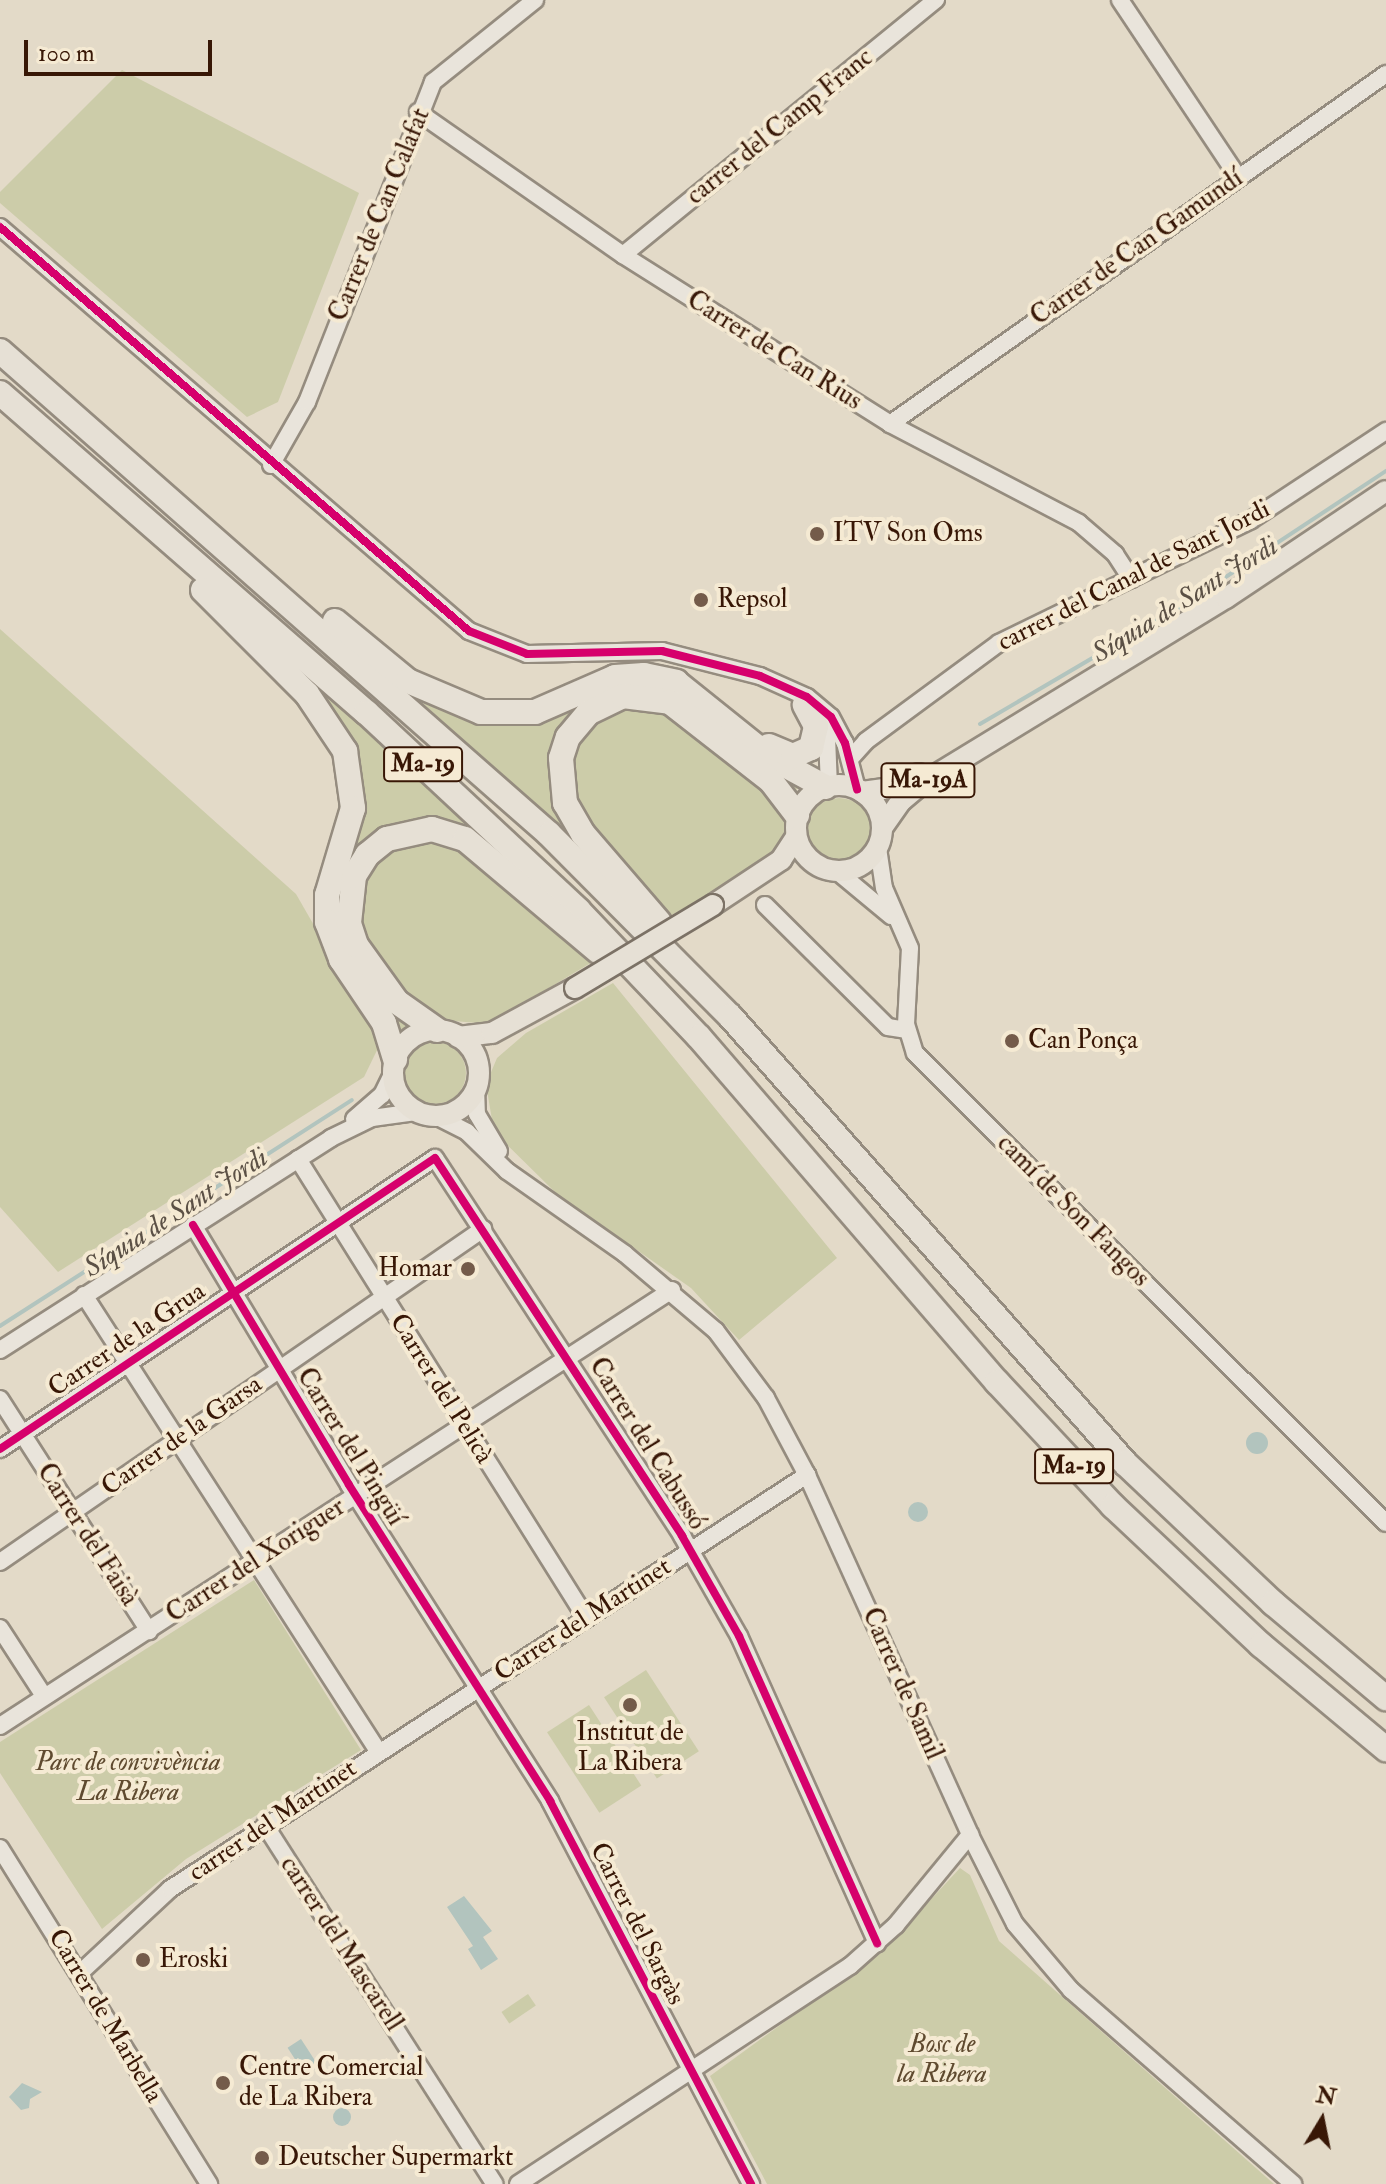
<!DOCTYPE html>
<html>
<head>
<meta charset="utf-8">
<style>
	body { margin:0 }
	#map { position:relative; width:1386px; height:2184px; overflow:hidden; background:#e3dac8; font-family:"IM FELL Double Pica",serif }
	div>[style] { position:absolute }
	[style*='--x'] { left:calc(var(--x)*1px); top:calc(var(--y)*1px); width:calc(var(--w)*1px); rotate:calc(var(--a)*1deg) }
	.green>* { inset:0; background:#cccca9; transform-origin:0 0 }
	.round { border-radius:50% }
	.water>* { inset:0; background:#b2c4be; transform-origin:0 0 }
	.stream>* { height:4px; margin:-2px; padding:0 2px; transform-origin:2px; border-radius:2px; background:#b2c4be }
	.roads { filter:drop-shadow(2px 0 #958c7f) drop-shadow(-2px 0 #958c7f) drop-shadow(0 2px #958c7f) drop-shadow(0 -2px #958c7f) }
	.minor>* { height:16px; margin:-8px; padding:0 8px; transform-origin:8px; border-radius:8px; background:#e9e4db }
	.major>* { height:20px; margin:-10px; padding:0 10px; transform-origin:10px; border-radius:10px; background:#e6e0d5 }
	.major>.ring { margin:-10px; padding:0; box-sizing:content-box; background:none; border:20px solid #e6e0d5; border-radius:50% }
	.highway>* { height:24px; margin:-12px; padding:0 12px; transform-origin:12px; border-radius:12px; background:#e6e0d5 }
	.bridges { filter:drop-shadow(2px 0 #7c7266) drop-shadow(-2px 0 #7c7266) drop-shadow(0 2px #7c7266) drop-shadow(0 -2px #7c7266) }
	.major-bridge>* { height:20px; margin:-10px; padding:0 10px; transform-origin:10px; border-radius:10px; background:#e6e0d5 }
	.cycleway>* { height:8px; margin:-4px; padding:0 4px; transform-origin:4px; border-radius:4px; background:#d6006c }
	.dots>* { width:22px; height:22px; translate:-50% -50%; box-sizing:border-box; border:4px solid #f5ead3; border-radius:50% }
	span { translate:-50% -50%; white-space:nowrap; text-align:center; line-height:1.15; -webkit-text-stroke:8px #f5ead3; paint-order:stroke }
	.shield-label span { padding:2px 6px; background:#f5ead3; border:2px solid; border-radius:6px; -webkit-text-stroke-width:0 }
	.shield-label { font-size:24px; color:#381706; font-weight:700 }
	.street-label { font-size:26px; color:#381706 }
	.poi-label { font-size:26px; color:#381706 }
	.left { translate:0 -50%; text-align:left }
	.right { translate:-100% -50%; text-align:right }
	.park-label { font-size:26px; color:#5f4a2f; font-style:italic }
	.water-label { font-size:28px; color:#5b5045; font-style:italic }
	.north { position:absolute; left:1282px; top:2080px; width:80px; height:80px; -webkit-text-stroke:6px #f5ead3; paint-order:stroke; rotate:10deg; font-size:22px; font-weight:700; line-height:32px; text-align:center; color:#381706 }
	.north::after { content:''; display:block; margin:auto; width:28px; height:36px; background:#381706; clip-path:polygon(50% 0,100% 100%,50% 72%,0 100%) }
	.scale { position:absolute; left:24px; top:40px; width:188px; height:36px; box-sizing:border-box; border:4px solid #381706; border-top:0; padding-left:10px; font-size:24px; line-height:28px; white-space:nowrap; color:#381706; -webkit-text-stroke:6px #f5ead3; paint-order:stroke }
</style>
</head>
<body>
<div id="map">
	<div class="green">
		<div style="clip-path:polygon(122px 70px,359px 193px,278px 402px,247px 417px,0 203px,0 192px)"></div>
		<div style="clip-path:polygon(0 629px,296px 894px,381px 1042px,364px 1077px,58px 1272px,0 1207px)"></div>
		<div style="clip-path:polygon(261px 634px,510px 861px,418px 822px,341px 896px,415px 1027px,400px 1038px,336px 907px,362px 799px)"></div>
		<div style="clip-path:polygon(627px 683px,662px 686px,683px 695px,801px 785px,793px 793px,670px 694px,638px 687px,609px 693px,567px 725px,551px 774px,560px 811px,604px 869px,405px 687px,458px 713px,510px 723px,564px 710px)"></div>
		<div style="clip-path:polygon(624px 707px,663px 709px,759px 784px,788px 820px,788px 836px,772px 858px,668px 917px,593px 831px,579px 811px,569px 777px,575px 744px,591px 723px)"></div>
		<div class="round" style="left:806px;top:798px;width:66px;height:66px"></div>
		<div style="clip-path:polygon(419px 839px,455px 843px,594px 961px,489px 1024px,442px 1020px,409px 1000px,372px 953px,357px 921px,367px 870px,388px 850px)"></div>
		<div style="clip-path:polygon(613px 983px,837px 1258px,739px 1340px,691px 1288px,556px 1193px,494px 1132px,486px 1084px,497px 1058px,526px 1033px)"></div>
		<div class="round" style="left:404px;top:1042px;width:62px;height:62px"></div>
		<div style="clip-path:polygon(254px 1580px,361px 1750px,186px 1859px,102px 1929px,0 1773px,0 1742px)"></div>
		<div style="left:646px;top:1670px;width:97px;height:50px;rotate:57deg"></div>
		<div style="left:589px;top:1705px;width:96px;height:50px;rotate:57deg"></div>
		<div style="clip-path:polygon(960px 1868px,970px 1875px,999px 1941px,1274px 2184px,767px 2184px,710px 2076px,885px 1949px)"></div>
		<div style="left:528px;top:1994px;width:14px;height:32px;rotate:56deg"></div>
	</div>
	<div class="water">
		<div class="round" style="left:1246px;top:1432px;width:22px;height:22px"></div>
		<div class="round" style="left:908px;top:1502px;width:20px;height:20px"></div>
		<div style="clip-path:polygon(464px 1896px,492px 1931px,483px 1937px,498px 1959px,481px 1970px,468px 1949px,473px 1946px,447px 1907px)"></div>
		<div style="left:301px;top:2039px;width:33px;height:16px;rotate:57deg"></div>
		<div style="clip-path:polygon(22px 2083px,42px 2092px,30px 2099px,29px 2108px,21px 2110px,9px 2097px)"></div>
		<div class="round" style="left:333px;top:2108px;width:18px;height:18px"></div>
	</div>
	<div class="stream">
		<div style="--x:980;--y:724;--w:245;--a:-30.4"></div>
		<div style="--x:1191;--y:600;--w:234;--a:-33.5"></div>
		<div style="--x:0;--y:1326;--w:418;--a:-32.7"></div>
	</div>
	<div class="roads">
		<div class="minor">
			<div style="--x:1120;--y:0;--w:213;--a:56.3"></div>
			<div style="--x:418;--y:112;--w:250;--a:34.9"></div>
			<div style="--x:623;--y:255;--w:316;--a:32.3"></div>
			<div style="--x:890;--y:424;--w:213;--a:27.6"></div>
			<div style="--x:1079;--y:523;--w:48;--a:40.7"></div>
			<div style="--x:1115;--y:554;--w:30;--a:57"></div>
			<div style="--x:0;--y:227;--w:619;--a:40.74"></div>
			<div style="--x:469;--y:631;--w:62;--a:21.6"></div>
			<div style="--x:527;--y:654;--w:135;--a:-1.3"></div>
			<div style="--x:662;--y:651;--w:101;--a:14.3"></div>
			<div style="--x:760;--y:676;--w:51;--a:24.1"></div>
			<div style="--x:807;--y:697;--w:31;--a:40"></div>
			<div style="--x:831;--y:717;--w:30;--a:62"></div>
			<div style="--x:845;--y:743;--w:48;--a:75.4"></div>
			<div style="--x:623;--y:255;--w:404;--a:-39.2"></div>
			<div style="--x:890;--y:424;--w:607;--a:-35.21"></div>
			<div style="--x:271;--y:465;--w:73;--a:-60.3"></div>
			<div style="--x:307;--y:402;--w:344;--a:-68.5"></div>
			<div style="--x:433;--y:82;--w:131;--a:-38.8"></div>
			<div style="--x:817;--y:716;--w:23;--a:65"></div>
			<div style="--x:827;--y:737;--w:49;--a:87.7"></div>
			<div style="--x:850;--y:759;--w:24;--a:-48"></div>
			<div style="--x:866;--y:741;--w:165;--a:-36.4"></div>
			<div style="--x:999;--y:643;--w:280;--a:-26"></div>
			<div style="--x:1251;--y:520;--w:162;--a:-33.4"></div>
			<div style="--x:878;--y:848;--w:40;--a:81.5"></div>
			<div style="--x:884;--y:888;--w:65;--a:66.6"></div>
			<div style="--x:910;--y:948;--w:76;--a:93"></div>
			<div style="--x:906;--y:1024;--w:30;--a:73"></div>
			<div style="--x:915;--y:1053;--w:665;--a:44.94"></div>
			<div style="--x:838;--y:872;--w:69;--a:39.7"></div>
			<div style="--x:765;--y:905;--w:173;--a:44.8"></div>
			<div style="--x:888;--y:1027;--w:18;--a:9"></div>
			<div style="--x:476;--y:1088;--w:26;--a:88"></div>
			<div style="--x:477;--y:1114;--w:43;--a:59.3"></div>
			<div style="--x:436;--y:1116;--w:35;--a:27"></div>
			<div style="--x:467;--y:1132;--w:56;--a:44.3"></div>
			<div style="--x:507;--y:1171;--w:144;--a:35.1"></div>
			<div style="--x:625;--y:1254;--w:119;--a:40.2"></div>
			<div style="--x:716;--y:1331;--w:84;--a:53.3"></div>
			<div style="--x:766;--y:1398;--w:87;--a:62"></div>
			<div style="--x:807;--y:1475;--w:395;--a:65.6"></div>
			<div style="--x:970;--y:1835;--w:100;--a:63.2"></div>
			<div style="--x:1015;--y:1924;--w:87;--a:49.7"></div>
			<div style="--x:1071;--y:1990;--w:295;--a:41.1"></div>
			<div style="--x:354;--y:1119;--w:37;--a:-41"></div>
			<div style="--x:382;--y:1095;--w:25;--a:-64"></div>
			<div style="--x:298;--y:1159;--w:542;--a:57.89"></div>
			<div style="--x:193;--y:1225;--w:303;--a:59"></div>
			<div style="--x:349;--y:1485;--w:375;--a:57.5"></div>
			<div style="--x:550;--y:1801;--w:433;--a:62.3"></div>
			<div style="--x:84;--y:1295;--w:543;--a:57.19"></div>
			<div style="--x:0;--y:1350;--w:393;--a:-32.6"></div>
			<div style="--x:331;--y:1138;--w:46;--a:-26"></div>
			<div style="--x:372;--y:1118;--w:44;--a:-7.8"></div>
			<div style="--x:0;--y:1399;--w:276;--a:57.3"></div>
			<div style="--x:0;--y:1449;--w:523;--a:-33.78"></div>
			<div style="--x:435;--y:1158;--w:452;--a:56.8"></div>
			<div style="--x:682;--y:1536;--w:115;--a:60.3"></div>
			<div style="--x:739;--y:1636;--w:337;--a:65.8"></div>
			<div style="--x:0;--y:1562;--w:587;--a:-34.58"></div>
			<div style="--x:0;--y:1628;--w:81;--a:57.1"></div>
			<div style="--x:0;--y:1726;--w:801;--a:-32.98"></div>
			<div style="--x:265;--y:1825;--w:426;--a:57.4"></div>
			<div style="--x:0;--y:1848;--w:396;--a:58.1"></div>
			<div style="--x:81;--y:1972;--w:122;--a:-43"></div>
			<div style="--x:170;--y:1889;--w:760;--a:-33.02"></div>
			<div style="--x:518;--y:2184;--w:397;--a:-33.3"></div>
			<div style="--x:850;--y:1966;--w:62;--a:-41.7"></div>
			<div style="--x:896;--y:1925;--w:117;--a:-50.6"></div>
		</div>
		<div class="major">
			<div class="ring" style="left:796px;top:785px;width:66px;height:66px"></div>
			<div style="--x:862;--y:792;--w:28;--a:-8"></div>
			<div style="--x:890;--y:788;--w:32;--a:-26"></div>
			<div style="--x:882;--y:828;--w:33;--a:-55"></div>
			<div style="--x:901;--y:801;--w:26;--a:-40"></div>
			<div style="--x:921;--y:784;--w:357;--a:-31.4"></div>
			<div style="--x:1226;--y:598;--w:192;--a:-33.8"></div>
			<div style="--x:713;--y:905;--w:82;--a:-33.5"></div>
			<div style="--x:781;--y:860;--w:27;--a:-57"></div>
			<div class="ring" style="left:393px;top:1030px;width:66px;height:66px"></div>
			<div style="--x:458;--y:1037;--w:34;--a:-7"></div>
			<div style="--x:492;--y:1033;--w:94;--a:-28.5"></div>
		</div>
		<div class="highway">
			<div style="--x:0;--y:351;--w:731;--a:41.34"></div>
			<div style="--x:549;--y:834;--w:257;--a:45.2"></div>
			<div style="--x:730;--y:1016;--w:597;--a:48.53"></div>
			<div style="--x:1125;--y:1463;--w:204;--a:43.4"></div>
			<div style="--x:1273;--y:1603;--w:148;--a:40.1"></div>
			<div style="--x:0;--y:393;--w:487;--a:41.1"></div>
			<div style="--x:367;--y:713;--w:289;--a:43"></div>
			<div style="--x:578;--y:910;--w:175;--a:46.4"></div>
			<div style="--x:699;--y:1037;--w:456;--a:49.2"></div>
			<div style="--x:997;--y:1382;--w:170;--a:46.9"></div>
			<div style="--x:1113;--y:1506;--w:203;--a:43.2"></div>
			<div style="--x:1261;--y:1645;--w:163;--a:39.8"></div>
			<div style="--x:203;--y:590;--w:147;--a:45"></div>
			<div style="--x:307;--y:694;--w:69;--a:56.3"></div>
			<div style="--x:345;--y:751;--w:58;--a:82"></div>
			<div style="--x:353;--y:808;--w:91;--a:106.6"></div>
			<div style="--x:327;--y:895;--w:27;--a:90"></div>
			<div style="--x:327;--y:922;--w:40;--a:69"></div>
			<div style="--x:341;--y:959;--w:77;--a:56.1"></div>
			<div style="--x:384;--y:1023;--w:38;--a:73"></div>
			<div style="--x:335;--y:621;--w:94;--a:39.4"></div>
			<div style="--x:408;--y:681;--w:79;--a:23"></div>
			<div style="--x:481;--y:712;--w:54;--a:0"></div>
			<div style="--x:535;--y:712;--w:87;--a:-23.6"></div>
			<div style="--x:615;--y:677;--w:29;--a:-4"></div>
			<div style="--x:644;--y:675;--w:33;--a:12"></div>
			<div style="--x:676;--y:682;--w:118;--a:38.8"></div>
			<div style="--x:768;--y:756;--w:65;--a:28.5"></div>
			<div style="--x:769;--y:746;--w:26;--a:23"></div>
			<div style="--x:793;--y:756;--w:20;--a:-24"></div>
			<div style="--x:811;--y:748;--w:23;--a:-77"></div>
			<div style="--x:816;--y:726;--w:24;--a:-118"></div>
			<div style="--x:659;--y:922;--w:116;--a:-130.8"></div>
			<div style="--x:583;--y:834;--w:36;--a:-120"></div>
			<div style="--x:565;--y:803;--w:45;--a:-95.1"></div>
			<div style="--x:561;--y:758;--w:22;--a:-72"></div>
			<div style="--x:568;--y:737;--w:31;--a:-50"></div>
			<div style="--x:588;--y:713;--w:39;--a:-26"></div>
			<div style="--x:623;--y:696;--w:47;--a:7.3"></div>
			<div style="--x:670;--y:702;--w:128;--a:38"></div>
			<div style="--x:771;--y:781;--w:43;--a:52.6"></div>
			<div style="--x:437;--y:1030;--w:49;--a:-145"></div>
			<div style="--x:397;--y:1002;--w:70;--a:-125.7"></div>
			<div style="--x:356;--y:945;--w:23;--a:-108"></div>
			<div style="--x:349;--y:923;--w:47;--a:-83.9"></div>
			<div style="--x:354;--y:876;--w:25;--a:-58"></div>
			<div style="--x:367;--y:855;--w:26;--a:-39"></div>
			<div style="--x:387;--y:839;--w:46;--a:-12.5"></div>
			<div style="--x:432;--y:829;--w:34;--a:17"></div>
			<div style="--x:465;--y:839;--w:174;--a:40.1"></div>
		</div>
	</div>
	<div class="bridges">
		<div class="major-bridge">
			<div style="--x:575;--y:988;--w:161;--a:-31"></div>
		</div>
	</div>
	<div class="cycleway">
		<div style="--x:0;--y:227;--w:619;--a:40.74"></div>
		<div style="--x:469;--y:631;--w:62;--a:21.6"></div>
		<div style="--x:527;--y:654;--w:135;--a:-1.3"></div>
		<div style="--x:662;--y:651;--w:101;--a:14.3"></div>
		<div style="--x:760;--y:676;--w:51;--a:24.1"></div>
		<div style="--x:807;--y:697;--w:31;--a:40"></div>
		<div style="--x:831;--y:717;--w:30;--a:62"></div>
		<div style="--x:845;--y:743;--w:48;--a:75.4"></div>
		<div style="--x:193;--y:1225;--w:303;--a:59"></div>
		<div style="--x:349;--y:1485;--w:375;--a:57.5"></div>
		<div style="--x:550;--y:1801;--w:433;--a:62.3"></div>
		<div style="--x:0;--y:1449;--w:523;--a:-33.78"></div>
		<div style="--x:435;--y:1158;--w:452;--a:56.8"></div>
		<div style="--x:682;--y:1536;--w:115;--a:60.3"></div>
		<div style="--x:739;--y:1636;--w:337;--a:65.8"></div>
	</div>
	<div class="dots">
		<div style="left:817px;top:534px;background:#745b4a"></div>
		<div style="left:701px;top:600px;background:#745b4a"></div>
		<div style="left:1012px;top:1041px;background:#745b4a"></div>
		<div style="left:468px;top:1269px;background:#745b4a"></div>
		<div style="left:630px;top:1705px;background:#745b4a"></div>
		<div style="left:143px;top:1960px;background:#745b4a"></div>
		<div style="left:223px;top:2083px;background:#745b4a"></div>
		<div style="left:262px;top:2158px;background:#745b4a"></div>
	</div>
	<div class="shield-label">
		<span style="left:423px;top:764px">Ma-19</span>
		<span style="left:928px;top:780px">Ma-19A</span>
		<span style="left:1074px;top:1466px">Ma-19</span>
	</div>
	<div class="street-label">
		<span style="left:780px;top:127px;rotate:-39deg">carrer del Camp Franc</span>
		<span style="left:380px;top:215px;rotate:-68deg">Carrer de Can Calafat</span>
		<span style="left:1137px;top:248px;rotate:-35deg">Carrer de Can Gamundí</span>
		<span style="left:774px;top:351px;rotate:32deg">Carrer de Can Rius</span>
		<span style="left:1134px;top:576px;rotate:-27deg">carrer del Canal de Sant Jordi</span>
		<span style="left:1073px;top:1211px;rotate:45deg">camí de Son Fangos</span>
		<span style="left:127px;top:1340px;rotate:-34deg">Carrer de la Grua</span>
		<span style="left:441px;top:1389px;rotate:58deg">Carrer del Pelicà</span>
		<span style="left:182px;top:1436px;rotate:-35deg">Carrer de la Garsa</span>
		<span style="left:647px;top:1444px;rotate:58deg">Carrer del Cabussó</span>
		<span style="left:350px;top:1447px;rotate:58deg">Carrer del Pingüí</span>
		<span style="left:87px;top:1535px;rotate:57deg">Carrer del Faisà</span>
		<span style="left:256px;top:1561px;rotate:-33deg">Carrer del Xoriguer</span>
		<span style="left:583px;top:1620px;rotate:-33deg">Carrer del Martinet</span>
		<span style="left:902px;top:1684px;rotate:66deg">Carrer de Samil</span>
		<span style="left:273px;top:1821px;rotate:-34deg">carrer del Martinet</span>
		<span style="left:637px;top:1924px;rotate:63deg">Carrer del Sargàs</span>
		<span style="left:341px;top:1944px;rotate:57deg">carrer del Mascarell</span>
		<span style="left:105px;top:2016px;rotate:59deg">Carrer de Marbella</span>
	</div>
	<div class="poi-label">
		<span class="left" style="left:833px;top:534px">ITV Son Oms</span>
		<span class="left" style="left:717px;top:600px">Repsol</span>
		<span class="left" style="left:1028px;top:1041px">Can Ponça</span>
		<span class="right" style="left:452px;top:1269px">Homar</span>
		<span style="left:630px;top:1748px">Institut de<br>La Ribera</span>
		<span class="left" style="left:159px;top:1960px">Eroski</span>
		<span class="left" style="left:239px;top:2083px">Centre Comercial<br>de La Ribera</span>
		<span class="left" style="left:278px;top:2158px">Deutscher Supermarkt</span>
	</div>
	<div class="park-label">
		<span style="left:128px;top:1778px">Parc de convivència<br>La Ribera</span>
		<span style="left:942px;top:2060px">Bosc de<br>la Ribera</span>
	</div>
	<div class="water-label">
		<span style="left:1185px;top:600px;rotate:-32deg">Síquia de Sant Jordi</span>
		<span style="left:176px;top:1213px;rotate:-33deg">Síquia de Sant Jordi</span>
	</div>
	<div class="north">N</div>
	<div class="scale">100 m</div>
</div>
</body>
</html>
